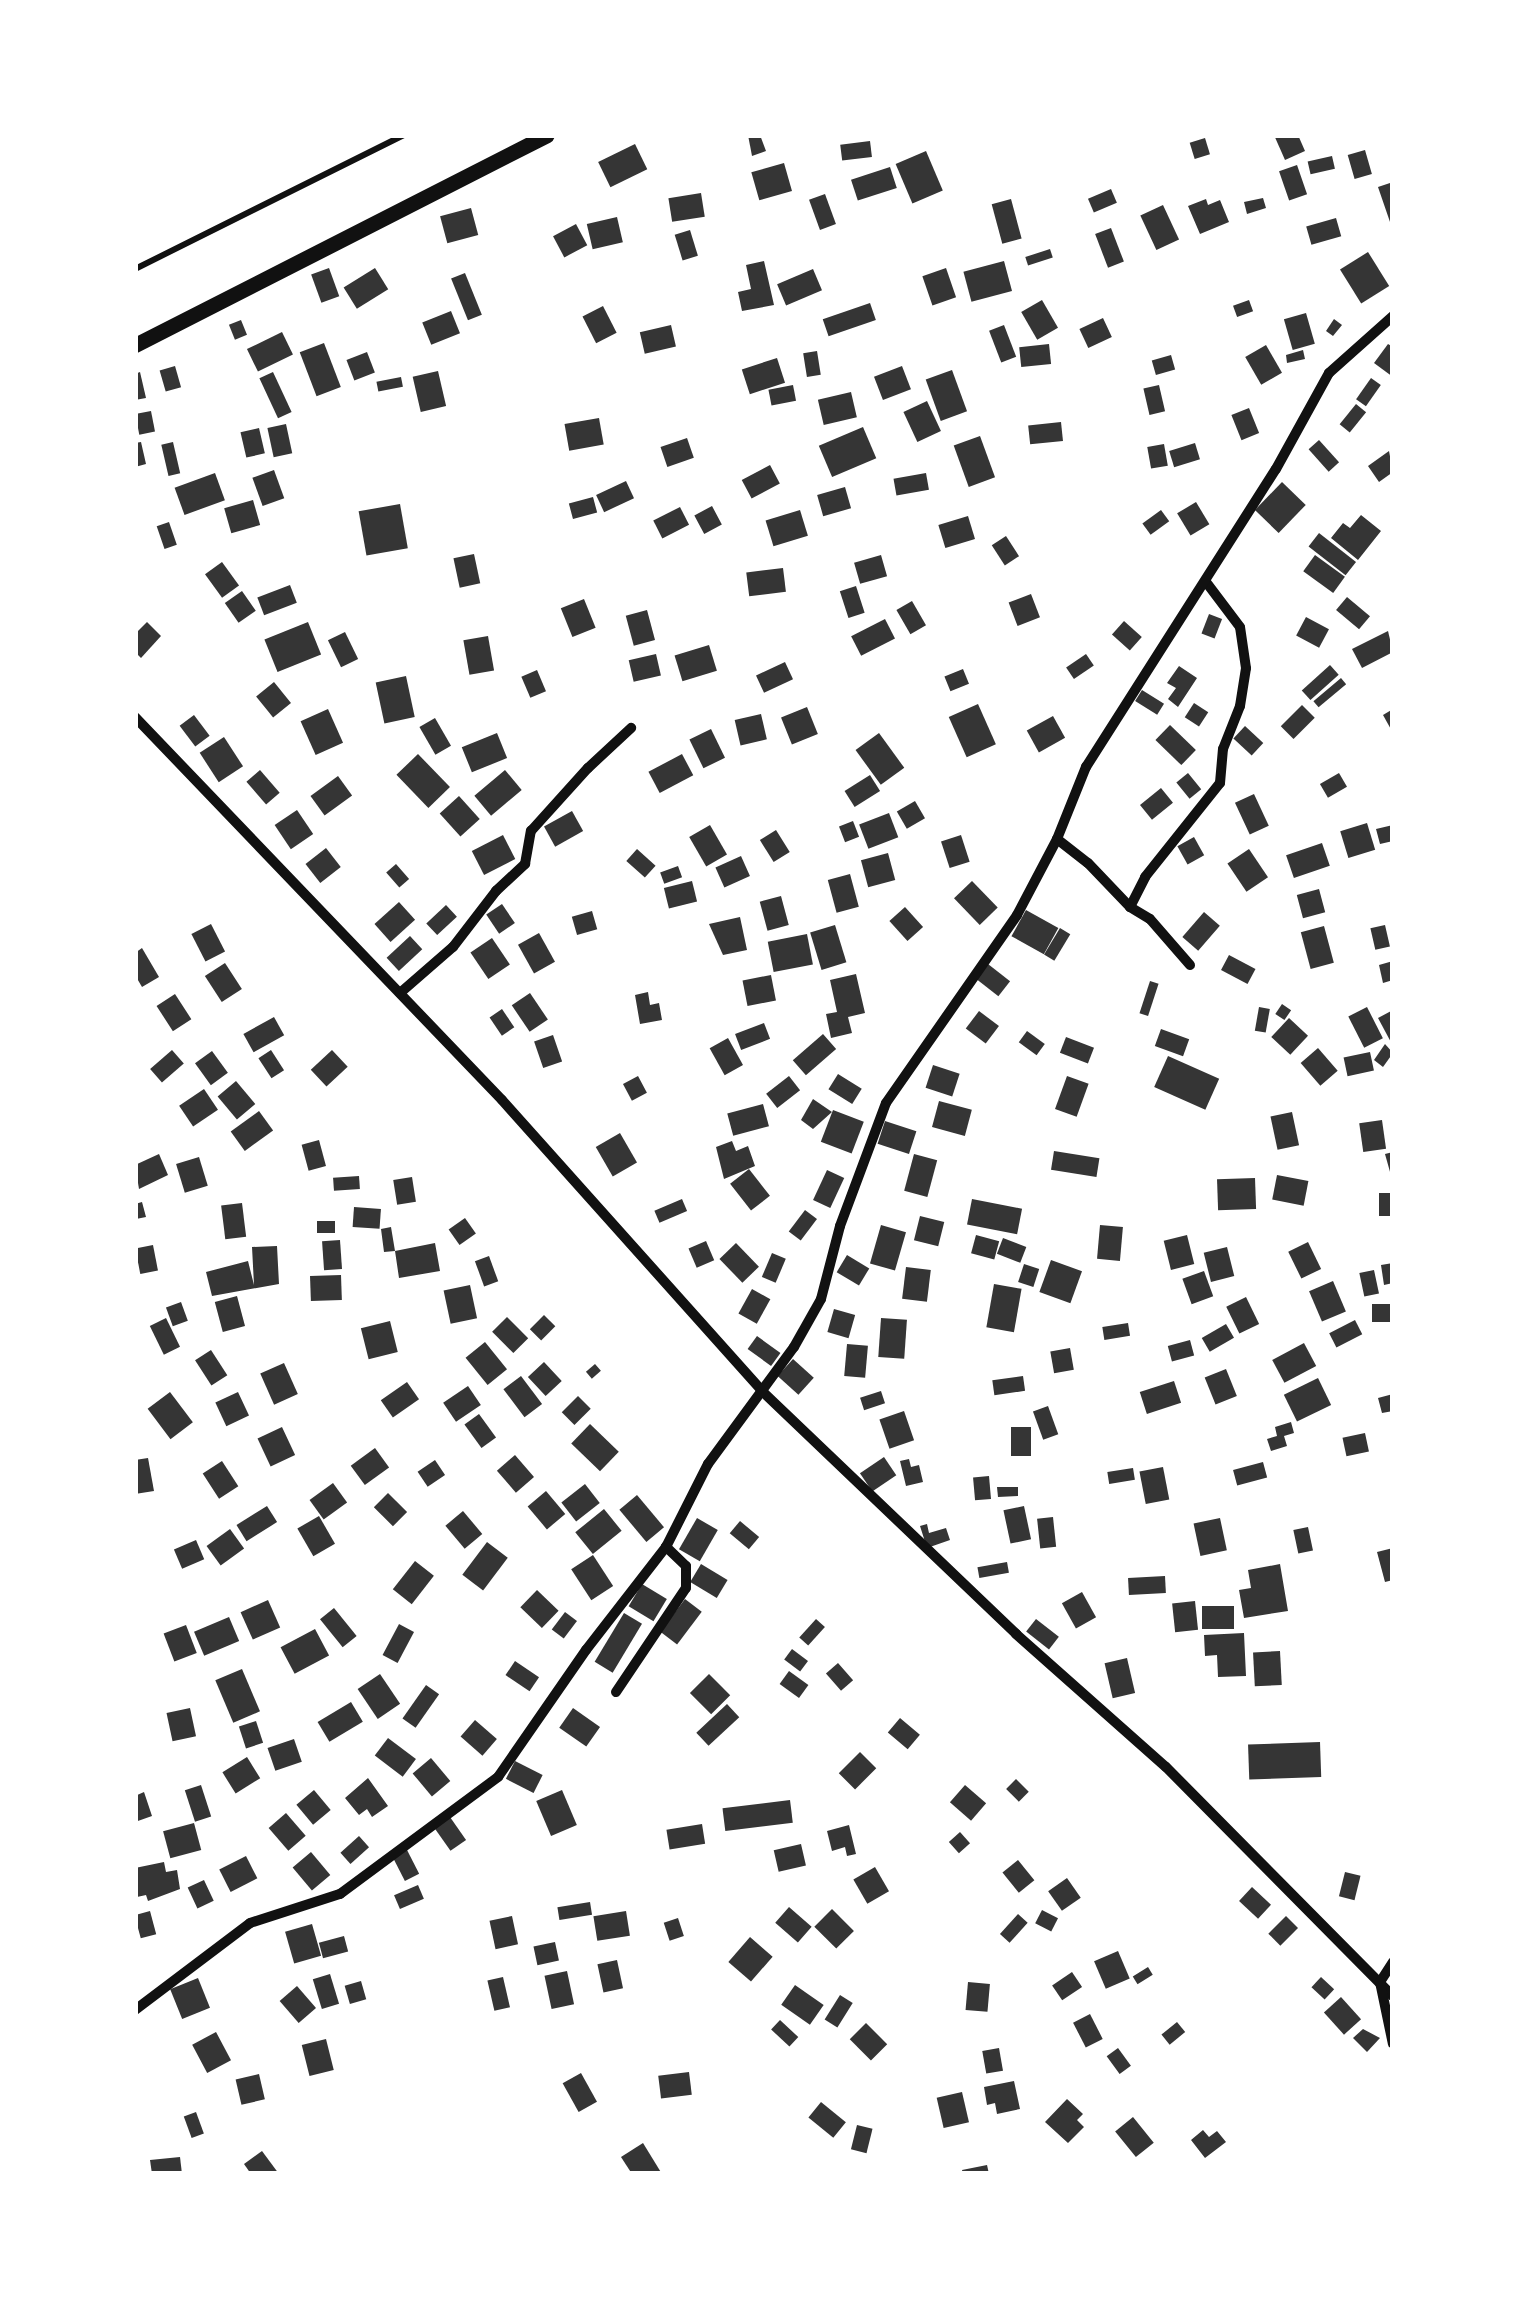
<!DOCTYPE html>
<html>
<head>
<meta charset="utf-8">
<style>
	body { margin:0 }
	#map { position:relative; width:1528px; height:2309px; overflow:hidden; background:#fff; font-family:Signika,sans-serif }
	div>[style] { position:absolute }
	[style*='--x'] { left:calc(var(--x)*1px); top:calc(var(--y)*1px); width:calc(var(--w)*1px); rotate:calc(var(--a)*1deg) }
	.building>* { inset:0; background:#353535; transform-origin:0 0 }
	.service>* { height:6px; margin:-3px; padding:0 3px; transform-origin:3px; border-radius:3px; background:#111 }
	.minor>* { height:10px; margin:-5px; padding:0 5px; transform-origin:5px; border-radius:5px; background:#111 }
	.tertiary>* { height:15px; margin:-7.5px; padding:0 7.5px; transform-origin:7.5px; border-radius:7.5px; background:#111 }
	span { translate:-50% -50%; white-space:nowrap; text-align:center; line-height:1.15; -webkit-text-stroke:10px #fff; paint-order:stroke }
	.frame { position:absolute; inset:0; border:138px solid #fff; pointer-events:none }
</style>
</head>
<body>
<div id="map">
	<div class="building">
		<div style="clip-path:polygon(748px 135px,760px 135px,766px 151px,752px 156px)"></div>
		<div style="clip-path:polygon(1274px 135px,1298px 135px,1305px 151px,1285px 160px)"></div>
		<div style="left:1205px;top:138px;width:17px;height:16px;rotate:73deg"></div>
		<div style="left:870px;top:141px;width:16px;height:30px;rotate:83deg"></div>
		<div style="left:635px;top:144px;width:28px;height:41px;rotate:64deg"></div>
		<div style="left:1365px;top:150px;width:25px;height:18px;rotate:74deg"></div>
		<div style="left:926px;top:151px;width:43px;height:33px;rotate:67deg"></div>
		<div style="left:1332px;top:156px;width:13px;height:25px;rotate:77deg"></div>
		<div style="left:784px;top:163px;width:29px;height:34px;rotate:74deg"></div>
		<div style="left:1297px;top:165px;width:31px;height:19px;rotate:71deg"></div>
		<div style="left:890px;top:167px;width:22px;height:41px;rotate:72deg"></div>
		<div style="clip-path:polygon(1393px 182px,1393px 220px,1390px 222px,1378px 187px)"></div>
		<div style="left:1111px;top:189px;width:15px;height:25px;rotate:67deg"></div>
		<div style="left:701px;top:193px;width:24px;height:33px;rotate:81deg"></div>
		<div style="left:825px;top:194px;width:32px;height:17px;rotate:70deg"></div>
		<div style="clip-path:polygon(1263px 198px,1266px 208px,1247px 214px,1244px 202px)"></div>
		<div style="left:1011px;top:199px;width:41px;height:20px;rotate:75deg"></div>
		<div style="clip-path:polygon(1206px 199px,1208px 205px,1220px 200px,1229px 222px,1200px 234px,1188px 206px)"></div>
		<div style="left:1163px;top:205px;width:38px;height:25px;rotate:65deg"></div>
		<div style="left:471px;top:208px;width:28px;height:32px;rotate:75deg"></div>
		<div style="left:617px;top:217px;width:26px;height:31px;rotate:77deg"></div>
		<div style="left:1336px;top:218px;width:19px;height:31px;rotate:74deg"></div>
		<div style="left:576px;top:224px;width:24px;height:26px;rotate:62deg"></div>
		<div style="left:1111px;top:228px;width:36px;height:17px;rotate:69deg"></div>
		<div style="left:690px;top:230px;width:27px;height:16px;rotate:73deg"></div>
		<div style="left:1050px;top:249px;width:9px;height:26px;rotate:72deg"></div>
		<div style="left:1368px;top:252px;width:40px;height:33px;rotate:58deg"></div>
		<div style="clip-path:polygon(764px 261px,774px 305px,742px 311px,738px 292px,751px 289px,746px 265px)"></div>
		<div style="left:1004px;top:261px;width:31px;height:42px;rotate:75deg"></div>
		<div style="left:329px;top:268px;width:30px;height:19px;rotate:70deg"></div>
		<div style="left:375px;top:268px;width:25px;height:37px;rotate:58deg"></div>
		<div style="left:946px;top:268px;width:31px;height:25px;rotate:71deg"></div>
		<div style="left:813px;top:269px;width:23px;height:39px;rotate:67deg"></div>
		<div style="left:465px;top:273px;width:45px;height:15px;rotate:68deg"></div>
		<div style="left:1042px;top:300px;width:32px;height:24px;rotate:60deg"></div>
		<div style="left:1249px;top:300px;width:12px;height:17px;rotate:70deg"></div>
		<div style="left:870px;top:303px;width:18px;height:50px;rotate:71deg"></div>
		<div style="left:603px;top:306px;width:30px;height:23px;rotate:63deg"></div>
		<div style="left:451px;top:311px;width:24px;height:31px;rotate:68deg"></div>
		<div style="left:1306px;top:313px;width:32px;height:23px;rotate:74deg"></div>
		<div style="left:1103px;top:318px;width:21px;height:26px;rotate:65deg"></div>
		<div style="clip-path:polygon(1334px 319px,1342px 325px,1333px 336px,1326px 331px)"></div>
		<div style="left:241px;top:320px;width:16px;height:13px;rotate:68deg"></div>
		<div style="left:671px;top:325px;width:22px;height:32px;rotate:77deg"></div>
		<div style="left:1004px;top:325px;width:34px;height:16px;rotate:69deg"></div>
		<div style="left:282px;top:332px;width:25px;height:39px;rotate:64deg"></div>
		<div style="left:324px;top:343px;width:47px;height:26px;rotate:69deg"></div>
		<div style="left:1049px;top:344px;width:20px;height:30px;rotate:84deg"></div>
		<div style="clip-path:polygon(1388px 344px,1393px 347px,1393px 377px,1374px 363px)"></div>
		<div style="left:1266px;top:345px;width:32px;height:24px;rotate:60deg"></div>
		<div style="clip-path:polygon(1303px 350px,1305px 359px,1287px 363px,1286px 355px)"></div>
		<div style="left:817px;top:351px;width:24px;height:14px;rotate:81deg"></div>
		<div style="left:367px;top:352px;width:22px;height:22px;rotate:69deg"></div>
		<div style="left:1171px;top:355px;width:15px;height:20px;rotate:74deg"></div>
		<div style="left:777px;top:358px;width:26px;height:37px;rotate:72deg"></div>
		<div style="left:175px;top:366px;width:22px;height:16px;rotate:74deg"></div>
		<div style="left:902px;top:366px;width:25px;height:30px;rotate:69deg"></div>
		<div style="left:952px;top:370px;width:44px;height:28px;rotate:70deg"></div>
		<div style="left:438px;top:371px;width:36px;height:26px;rotate:77deg"></div>
		<div style="clip-path:polygon(140px 372px,146px 398px,135px 400px,135px 374px)"></div>
		<div style="left:273px;top:372px;width:44px;height:15px;rotate:65deg"></div>
		<div style="left:401px;top:377px;width:10px;height:25px;rotate:79deg"></div>
		<div style="left:1371px;top:378px;width:12px;height:26px;rotate:35deg"></div>
		<div style="left:793px;top:385px;width:16px;height:25px;rotate:79deg"></div>
		<div style="left:1159px;top:385px;width:27px;height:16px;rotate:77deg"></div>
		<div style="left:851px;top:392px;width:26px;height:34px;rotate:77deg"></div>
		<div style="left:927px;top:401px;width:33px;height:26px;rotate:65deg"></div>
		<div style="left:1356px;top:404px;width:13px;height:26px;rotate:39deg"></div>
		<div style="left:1249px;top:408px;width:27px;height:19px;rotate:68deg"></div>
		<div style="left:151px;top:411px;width:21px;height:16px;rotate:79deg"></div>
		<div style="left:599px;top:418px;width:27px;height:35px;rotate:80deg"></div>
		<div style="left:1061px;top:422px;width:19px;height:33px;rotate:84deg"></div>
		<div style="left:286px;top:424px;width:30px;height:19px;rotate:78deg"></div>
		<div style="left:863px;top:427px;width:34px;height:48px;rotate:67deg"></div>
		<div style="left:259px;top:428px;width:26px;height:19px;rotate:77deg"></div>
		<div style="left:980px;top:436px;width:44px;height:28px;rotate:70deg"></div>
		<div style="left:687px;top:438px;width:21px;height:28px;rotate:71deg"></div>
		<div style="left:1319px;top:440px;width:30px;height:14px;rotate:48deg"></div>
		<div style="clip-path:polygon(141px 442px,146px 464px,135px 467px,135px 443px)"></div>
		<div style="left:173px;top:442px;width:32px;height:12px;rotate:77deg"></div>
		<div style="left:1195px;top:443px;width:17px;height:27px;rotate:73deg"></div>
		<div style="left:1164px;top:444px;width:22px;height:17px;rotate:80deg"></div>
		<div style="clip-path:polygon(1389px 451px,1393px 472px,1379px 482px,1368px 466px)"></div>
		<div style="left:770px;top:465px;width:21px;height:32px;rotate:62deg"></div>
		<div style="left:274px;top:470px;width:30px;height:23px;rotate:70deg"></div>
		<div style="left:215px;top:473px;width:29px;height:43px;rotate:70deg"></div>
		<div style="left:926px;top:473px;width:17px;height:33px;rotate:80deg"></div>
		<div style="left:626px;top:481px;width:19px;height:33px;rotate:65deg"></div>
		<div style="left:1282px;top:482px;width:33px;height:39px;rotate:44deg"></div>
		<div style="left:845px;top:487px;width:22px;height:29px;rotate:74deg"></div>
		<div style="left:593px;top:497px;width:16px;height:25px;rotate:75deg"></div>
		<div style="left:253px;top:500px;width:26px;height:30px;rotate:74deg"></div>
		<div style="left:1196px;top:502px;width:26px;height:22px;rotate:59deg"></div>
		<div style="left:400px;top:504px;width:45px;height:42px;rotate:80deg"></div>
		<div style="left:712px;top:506px;width:21px;height:20px;rotate:62deg"></div>
		<div style="left:680px;top:507px;width:20px;height:30px;rotate:63deg"></div>
		<div style="left:800px;top:510px;width:27px;height:36px;rotate:73deg"></div>
		<div style="left:1161px;top:510px;width:14px;height:23px;rotate:54deg"></div>
		<div style="clip-path:polygon(1361px 515px,1381px 531px,1358px 560px,1331px 538px,1343px 523px,1350px 528px)"></div>
		<div style="left:968px;top:516px;width:24px;height:31px;rotate:73deg"></div>
		<div style="left:169px;top:522px;width:24px;height:13px;rotate:71deg"></div>
		<div style="left:1319px;top:533px;width:47px;height:17px;rotate:38deg"></div>
		<div style="left:1006px;top:536px;width:24px;height:17px;rotate:57deg"></div>
		<div style="left:474px;top:554px;width:30px;height:21px;rotate:78deg"></div>
		<div style="left:881px;top:555px;width:22px;height:28px;rotate:74deg"></div>
		<div style="left:1315px;top:555px;width:37px;height:20px;rotate:36deg"></div>
		<div style="left:222px;top:562px;width:29px;height:21px;rotate:54deg"></div>
		<div style="left:783px;top:568px;width:24px;height:37px;rotate:83deg"></div>
		<div style="left:290px;top:585px;width:19px;height:35px;rotate:69deg"></div>
		<div style="left:856px;top:586px;width:28px;height:17px;rotate:72deg"></div>
		<div style="left:242px;top:591px;width:24px;height:21px;rotate:55deg"></div>
		<div style="left:1031px;top:594px;width:25px;height:24px;rotate:69deg"></div>
		<div style="left:1347px;top:597px;width:30px;height:17px;rotate:40deg"></div>
		<div style="left:584px;top:599px;width:31px;height:25px;rotate:68deg"></div>
		<div style="left:912px;top:601px;width:28px;height:18px;rotate:60deg"></div>
		<div style="left:647px;top:610px;width:31px;height:22px;rotate:75deg"></div>
		<div style="left:1209px;top:614px;width:14px;height:21px;rotate:21deg"></div>
		<div style="left:1306px;top:617px;width:26px;height:21px;rotate:28deg"></div>
		<div style="left:885px;top:619px;width:22px;height:38px;rotate:63deg"></div>
		<div style="left:1124px;top:621px;width:24px;height:18px;rotate:42deg"></div>
		<div style="clip-path:polygon(147px 622px,161px 636px,141px 658px,135px 652px,135px 634px)"></div>
		<div style="left:308px;top:622px;width:35px;height:47px;rotate:68deg"></div>
		<div style="clip-path:polygon(1388px 631px,1393px 652px,1362px 668px,1352px 649px)"></div>
		<div style="left:345px;top:632px;width:30px;height:19px;rotate:64deg"></div>
		<div style="left:488px;top:636px;width:35px;height:25px;rotate:80deg"></div>
		<div style="left:709px;top:645px;width:27px;height:36px;rotate:73deg"></div>
		<div style="left:656px;top:654px;width:22px;height:28px;rotate:77deg"></div>
		<div style="left:1086px;top:654px;width:14px;height:24px;rotate:56deg"></div>
		<div style="left:785px;top:662px;width:19px;height:32px;rotate:65deg"></div>
		<div style="left:1330px;top:665px;width:13px;height:38px;rotate:48deg"></div>
		<div style="clip-path:polygon(1179px 666px,1197px 678px,1178px 707px,1168px 699px,1176px 688px,1167px 683px)"></div>
		<div style="left:963px;top:669px;width:16px;height:20px;rotate:68deg"></div>
		<div style="left:537px;top:670px;width:23px;height:17px;rotate:67deg"></div>
		<div style="left:406px;top:676px;width:42px;height:31px;rotate:78deg"></div>
		<div style="left:1341px;top:678px;width:8px;height:36px;rotate:50deg"></div>
		<div style="left:274px;top:682px;width:27px;height:23px;rotate:51deg"></div>
		<div style="left:1142px;top:690px;width:26px;height:13px;rotate:32deg"></div>
		<div style="left:1194px;top:703px;width:17px;height:17px;rotate:33deg"></div>
		<div style="left:978px;top:704px;width:44px;height:32px;rotate:66deg"></div>
		<div style="left:1302px;top:705px;width:18px;height:30px;rotate:45deg"></div>
		<div style="left:807px;top:707px;width:29px;height:28px;rotate:68deg"></div>
		<div style="left:328px;top:709px;width:37px;height:30px;rotate:66deg"></div>
		<div style="clip-path:polygon(1393px 709px,1393px 733px,1383px 715px)"></div>
		<div style="left:761px;top:714px;width:26px;height:27px;rotate:77deg"></div>
		<div style="left:194px;top:715px;width:26px;height:18px;rotate:53deg"></div>
		<div style="left:1053px;top:716px;width:25px;height:30px;rotate:61deg"></div>
		<div style="left:435px;top:718px;width:32px;height:18px;rotate:60deg"></div>
		<div style="left:1170px;top:725px;width:36px;height:21px;rotate:44deg"></div>
		<div style="left:1245px;top:726px;width:25px;height:17px;rotate:43deg"></div>
		<div style="left:711px;top:729px;width:32px;height:24px;rotate:64deg"></div>
		<div style="left:497px;top:733px;width:27px;height:38px;rotate:68deg"></div>
		<div style="left:879px;top:733px;width:43px;height:29px;rotate:54deg"></div>
		<div style="left:224px;top:737px;width:35px;height:29px;rotate:57deg"></div>
		<div style="left:418px;top:754px;width:46px;height:30px;rotate:46deg"></div>
		<div style="left:682px;top:754px;width:24px;height:38px;rotate:62deg"></div>
		<div style="left:260px;top:770px;width:30px;height:18px;rotate:49deg"></div>
		<div style="left:505px;top:770px;width:26px;height:40px;rotate:50deg"></div>
		<div style="left:1188px;top:773px;width:21px;height:15px;rotate:51deg"></div>
		<div style="left:1339px;top:773px;width:16px;height:22px;rotate:60deg"></div>
		<div style="left:870px;top:775px;width:19px;height:30px;rotate:58deg"></div>
		<div style="left:338px;top:776px;width:24px;height:34px;rotate:54deg"></div>
		<div style="left:1161px;top:788px;width:19px;height:27px;rotate:51deg"></div>
		<div style="left:1254px;top:794px;width:35px;height:21px;rotate:65deg"></div>
		<div style="left:459px;top:796px;width:31px;height:26px;rotate:48deg"></div>
		<div style="left:915px;top:801px;width:20px;height:21px;rotate:60deg"></div>
		<div style="left:297px;top:810px;width:29px;height:27px;rotate:56deg"></div>
		<div style="left:572px;top:811px;width:23px;height:32px;rotate:61deg"></div>
		<div style="left:889px;top:813px;width:26px;height:32px;rotate:69deg"></div>
		<div style="left:853px;top:821px;width:17px;height:15px;rotate:69deg"></div>
		<div style="left:1367px;top:823px;width:28px;height:28px;rotate:73deg"></div>
		<div style="left:710px;top:825px;width:34px;height:24px;rotate:60deg"></div>
		<div style="clip-path:polygon(1393px 825px,1393px 841px,1380px 844px,1376px 829px)"></div>
		<div style="left:776px;top:830px;width:26px;height:19px;rotate:58deg"></div>
		<div style="left:503px;top:835px;width:27px;height:35px;rotate:63deg"></div>
		<div style="left:961px;top:835px;width:28px;height:21px;rotate:72deg"></div>
		<div style="left:1194px;top:837px;width:21px;height:19px;rotate:61deg"></div>
		<div style="left:1322px;top:843px;width:24px;height:38px;rotate:71deg"></div>
		<div style="left:326px;top:848px;width:24px;height:26px;rotate:52deg"></div>
		<div style="left:637px;top:849px;width:25px;height:16px;rotate:42deg"></div>
		<div style="left:1249px;top:849px;width:34px;height:26px;rotate:56deg"></div>
		<div style="left:888px;top:853px;width:28px;height:28px;rotate:75deg"></div>
		<div style="left:741px;top:856px;width:22px;height:28px;rotate:66deg"></div>
		<div style="left:396px;top:864px;width:20px;height:13px;rotate:49deg"></div>
		<div style="left:678px;top:866px;width:12px;height:19px;rotate:70deg"></div>
		<div style="left:850px;top:874px;width:34px;height:23px;rotate:75deg"></div>
		<div style="left:692px;top:881px;width:21px;height:29px;rotate:76deg"></div>
		<div style="left:972px;top:881px;width:37px;height:25px;rotate:46deg"></div>
		<div style="left:1319px;top:889px;width:24px;height:23px;rotate:75deg"></div>
		<div style="left:781px;top:896px;width:30px;height:22px;rotate:75deg"></div>
		<div style="left:399px;top:902px;width:24px;height:33px;rotate:48deg"></div>
		<div style="left:502px;top:904px;width:23px;height:19px;rotate:56deg"></div>
		<div style="left:446px;top:905px;width:16px;height:27px;rotate:47deg"></div>
		<div style="left:905px;top:907px;width:27px;height:21px;rotate:48deg"></div>
		<div style="left:1026px;top:910px;width:37px;height:30px;rotate:29deg"></div>
		<div style="left:592px;top:911px;width:19px;height:21px;rotate:74deg"></div>
		<div style="left:1204px;top:912px;width:21px;height:33px;rotate:41deg"></div>
		<div style="clip-path:polygon(740px 917px,747px 950px,723px 955px,709px 924px)"></div>
		<div style="left:211px;top:924px;width:31px;height:22px;rotate:63deg"></div>
		<div style="left:835px;top:925px;width:39px;height:26px;rotate:73deg"></div>
		<div style="left:1385px;top:925px;width:22px;height:15px;rotate:77deg"></div>
		<div style="left:1324px;top:926px;width:38px;height:24px;rotate:75deg"></div>
		<div style="left:1060px;top:928px;width:12px;height:31px;rotate:31deg"></div>
		<div style="left:539px;top:933px;width:33px;height:24px;rotate:61deg"></div>
		<div style="left:807px;top:934px;width:31px;height:40px;rotate:79deg"></div>
		<div style="left:410px;top:936px;width:18px;height:32px;rotate:47deg"></div>
		<div style="left:492px;top:938px;width:32px;height:26px;rotate:56deg"></div>
		<div style="clip-path:polygon(142px 948px,159px 977px,142px 987px,135px 975px,135px 953px)"></div>
		<div style="left:1229px;top:955px;width:30px;height:17px;rotate:28deg"></div>
		<div style="clip-path:polygon(1393px 961px,1393px 980px,1383px 983px,1379px 965px)"></div>
		<div style="left:225px;top:963px;width:31px;height:24px;rotate:57deg"></div>
		<div style="left:988px;top:964px;width:28px;height:19px;rotate:38deg"></div>
		<div style="clip-path:polygon(856px 974px,865px 1013px,848px 1017px,852px 1033px,831px 1038px,826px 1014px,837px 1012px,830px 980px)"></div>
		<div style="left:771px;top:975px;width:26px;height:29px;rotate:79deg"></div>
		<div style="left:1150px;top:981px;width:9px;height:34px;rotate:18deg"></div>
		<div style="clip-path:polygon(648px 992px,650px 1005px,659px 1003px,662px 1020px,640px 1024px,635px 995px)"></div>
		<div style="left:530px;top:993px;width:32px;height:22px;rotate:56deg"></div>
		<div style="left:175px;top:994px;width:30px;height:22px;rotate:57deg"></div>
		<div style="left:1282px;top:1004px;width:11px;height:12px;rotate:34deg"></div>
		<div style="left:1259px;top:1007px;width:11px;height:24px;rotate:10deg"></div>
		<div style="left:1367px;top:1007px;width:35px;height:21px;rotate:63deg"></div>
		<div style="left:502px;top:1009px;width:22px;height:15px;rotate:56deg"></div>
		<div style="clip-path:polygon(1393px 1010px,1393px 1046px,1378px 1018px)"></div>
		<div style="left:979px;top:1011px;width:25px;height:22px;rotate:37deg"></div>
		<div style="left:274px;top:1017px;width:21px;height:35px;rotate:61deg"></div>
		<div style="left:1289px;top:1018px;width:26px;height:26px;rotate:43deg"></div>
		<div style="left:764px;top:1023px;width:17px;height:31px;rotate:69deg"></div>
		<div style="left:1161px;top:1029px;width:30px;height:18px;rotate:20deg"></div>
		<div style="left:1027px;top:1031px;width:22px;height:14px;rotate:36deg"></div>
		<div style="left:823px;top:1034px;width:20px;height:40px;rotate:49deg"></div>
		<div style="left:553px;top:1035px;width:28px;height:20px;rotate:71deg"></div>
		<div style="left:1066px;top:1037px;width:30px;height:17px;rotate:21deg"></div>
		<div style="left:728px;top:1038px;width:31px;height:21px;rotate:61deg"></div>
		<div style="clip-path:polygon(1385px 1044px,1393px 1053px,1383px 1067px,1374px 1060px)"></div>
		<div style="left:1318px;top:1048px;width:30px;height:23px;rotate:49deg"></div>
		<div style="left:172px;top:1050px;width:18px;height:29px;rotate:49deg"></div>
		<div style="left:271px;top:1050px;width:24px;height:15px;rotate:57deg"></div>
		<div style="left:332px;top:1050px;width:23px;height:29px;rotate:47deg"></div>
		<div style="left:212px;top:1051px;width:27px;height:21px;rotate:54deg"></div>
		<div style="left:1370px;top:1052px;width:19px;height:27px;rotate:78deg"></div>
		<div style="left:1168px;top:1056px;width:56px;height:34px;rotate:24deg"></div>
		<div style="left:933px;top:1065px;width:28px;height:24px;rotate:18deg"></div>
		<div style="left:838px;top:1074px;width:28px;height:18px;rotate:32deg"></div>
		<div style="left:638px;top:1076px;width:19px;height:17px;rotate:62deg"></div>
		<div style="left:789px;top:1076px;width:18px;height:29px;rotate:52deg"></div>
		<div style="left:1067px;top:1076px;width:23px;height:35px;rotate:20deg"></div>
		<div style="left:236px;top:1081px;width:30px;height:24px;rotate:50deg"></div>
		<div style="left:204px;top:1089px;width:25px;height:30px;rotate:56deg"></div>
		<div style="clip-path:polygon(813px 1099px,832px 1112px,813px 1129px,801px 1120px)"></div>
		<div style="left:939px;top:1101px;width:34px;height:27px;rotate:15deg"></div>
		<div style="left:763px;top:1104px;width:23px;height:37px;rotate:75deg"></div>
		<div style="left:833px;top:1110px;width:33px;height:34px;rotate:21deg"></div>
		<div style="left:259px;top:1111px;width:24px;height:35px;rotate:54deg"></div>
		<div style="left:1292px;top:1112px;width:34px;height:22px;rotate:78deg"></div>
		<div style="left:1382px;top:1120px;width:29px;height:23px;rotate:82deg"></div>
		<div style="left:885px;top:1121px;width:33px;height:24px;rotate:18deg"></div>
		<div style="left:620px;top:1133px;width:34px;height:28px;rotate:60deg"></div>
		<div style="left:319px;top:1140px;width:27px;height:18px;rotate:75deg"></div>
		<div style="clip-path:polygon(732px 1141px,736px 1151px,748px 1146px,755px 1166px,724px 1179px,716px 1147px)"></div>
		<div style="left:1054px;top:1151px;width:46px;height:19px;rotate:9deg"></div>
		<div style="clip-path:polygon(1393px 1152px,1393px 1179px,1392px 1179px,1385px 1154px)"></div>
		<div style="clip-path:polygon(159px 1154px,168px 1175px,139px 1189px,135px 1165px)"></div>
		<div style="left:914px;top:1154px;width:24px;height:38px;rotate:15deg"></div>
		<div style="left:199px;top:1157px;width:30px;height:24px;rotate:73deg"></div>
		<div style="left:749px;top:1169px;width:34px;height:24px;rotate:52deg"></div>
		<div style="left:827px;top:1170px;width:19px;height:33px;rotate:25deg"></div>
		<div style="left:1277px;top:1175px;width:32px;height:25px;rotate:11deg"></div>
		<div style="left:359px;top:1176px;width:13px;height:26px;rotate:86deg"></div>
		<div style="left:412px;top:1177px;width:25px;height:19px;rotate:81deg"></div>
		<div style="left:1255px;top:1178px;width:31px;height:38px;rotate:88deg"></div>
		<div style="left:1379px;top:1193px;width:14px;height:23px"></div>
		<div style="left:682px;top:1199px;width:13px;height:30px;rotate:67deg"></div>
		<div style="left:972px;top:1199px;width:51px;height:26px;rotate:11deg"></div>
		<div style="clip-path:polygon(142px 1202px,146px 1217px,136px 1219px,135px 1204px)"></div>
		<div style="left:242px;top:1203px;width:34px;height:21px;rotate:83deg"></div>
		<div style="left:354px;top:1207px;width:27px;height:20px;rotate:4deg"></div>
		<div style="left:805px;top:1210px;width:15px;height:27px;rotate:37deg"></div>
		<div style="left:920px;top:1216px;width:25px;height:25px;rotate:14deg"></div>
		<div style="left:465px;top:1218px;width:19px;height:20px;rotate:55deg"></div>
		<div style="left:317px;top:1221px;width:18px;height:12px"></div>
		<div style="left:881px;top:1225px;width:26px;height:40px;rotate:16deg"></div>
		<div style="left:1100px;top:1225px;width:23px;height:34px;rotate:5deg"></div>
		<div style="clip-path:polygon(391px 1227px,395px 1251px,435px 1243px,440px 1271px,399px 1278px,395px 1251px,384px 1252px,381px 1229px)"></div>
		<div style="left:976px;top:1235px;width:24px;height:19px;rotate:15deg"></div>
		<div style="left:1187px;top:1235px;width:30px;height:24px;rotate:76deg"></div>
		<div style="left:1003px;top:1238px;width:25px;height:17px;rotate:21deg"></div>
		<div style="left:340px;top:1240px;width:29px;height:18px;rotate:86deg"></div>
		<div style="left:706px;top:1241px;width:21px;height:19px;rotate:67deg"></div>
		<div style="left:1308px;top:1242px;width:30px;height:22px;rotate:64deg"></div>
		<div style="left:736px;top:1243px;width:33px;height:23px;rotate:46deg"></div>
		<div style="left:153px;top:1245px;width:26px;height:18px;rotate:79deg"></div>
		<div style="clip-path:polygon(277px 1246px,279px 1284px,212px 1296px,206px 1272px,248px 1261px,254px 1285px,252px 1247px)"></div>
		<div style="left:1227px;top:1247px;width:30px;height:24px;rotate:76deg"></div>
		<div style="left:772px;top:1253px;width:15px;height:26px;rotate:23deg"></div>
		<div style="left:847px;top:1255px;width:26px;height:20px;rotate:31deg"></div>
		<div style="left:489px;top:1256px;width:27px;height:15px;rotate:70deg"></div>
		<div style="left:1051px;top:1260px;width:33px;height:34px;rotate:20deg"></div>
		<div style="clip-path:polygon(1393px 1263px,1393px 1283px,1384px 1285px,1381px 1265px)"></div>
		<div style="left:1024px;top:1264px;width:16px;height:19px;rotate:18deg"></div>
		<div style="left:906px;top:1267px;width:25px;height:32px;rotate:7deg"></div>
		<div style="left:1374px;top:1270px;width:24px;height:15px;rotate:78deg"></div>
		<div style="left:1204px;top:1271px;width:27px;height:23px;rotate:70deg"></div>
		<div style="left:341px;top:1275px;width:25px;height:31px;rotate:88deg"></div>
		<div style="left:1333px;top:1281px;width:33px;height:26px;rotate:67deg"></div>
		<div style="left:994px;top:1284px;width:28px;height:44px;rotate:10deg"></div>
		<div style="left:470px;top:1285px;width:34px;height:27px;rotate:78deg"></div>
		<div style="left:752px;top:1289px;width:21px;height:28px;rotate:29deg"></div>
		<div style="left:237px;top:1296px;width:31px;height:23px;rotate:75deg"></div>
		<div style="left:1246px;top:1297px;width:30px;height:22px;rotate:64deg"></div>
		<div style="left:181px;top:1302px;width:20px;height:16px;rotate:70deg"></div>
		<div style="left:1393px;top:1304px;width:18px;height:21px;rotate:90deg"></div>
		<div style="left:834px;top:1309px;width:22px;height:24px;rotate:16deg"></div>
		<div style="left:544px;top:1315px;width:16px;height:20px;rotate:45deg"></div>
		<div style="left:507px;top:1317px;width:30px;height:21px;rotate:45deg"></div>
		<div style="left:166px;top:1318px;width:32px;height:18px;rotate:64deg"></div>
		<div style="left:881px;top:1318px;width:26px;height:39px;rotate:4deg"></div>
		<div style="left:1355px;top:1320px;width:16px;height:29px;rotate:63deg"></div>
		<div style="left:390px;top:1321px;width:32px;height:30px;rotate:76deg"></div>
		<div style="left:1128px;top:1323px;width:13px;height:26px;rotate:81deg"></div>
		<div style="left:1226px;top:1324px;width:16px;height:28px;rotate:60deg"></div>
		<div style="left:757px;top:1336px;width:29px;height:16px;rotate:36deg"></div>
		<div style="left:1190px;top:1340px;width:16px;height:23px;rotate:75deg"></div>
		<div style="left:485px;top:1342px;width:35px;height:25px;rotate:51deg"></div>
		<div style="left:1304px;top:1343px;width:26px;height:36px;rotate:62deg"></div>
		<div style="left:847px;top:1344px;width:21px;height:32px;rotate:5deg"></div>
		<div style="left:1070px;top:1348px;width:22px;height:20px;rotate:80deg"></div>
		<div style="left:211px;top:1350px;width:30px;height:19px;rotate:57deg"></div>
		<div style="left:793px;top:1359px;width:28px;height:23px;rotate:42deg"></div>
		<div style="left:544px;top:1362px;width:26px;height:22px;rotate:47deg"></div>
		<div style="left:284px;top:1363px;width:34px;height:26px;rotate:66deg"></div>
		<div style="left:595px;top:1364px;width:9px;height:12px;rotate:49deg"></div>
		<div style="left:1226px;top:1369px;width:29px;height:23px;rotate:68deg"></div>
		<div style="left:521px;top:1376px;width:35px;height:22px;rotate:53deg"></div>
		<div style="left:1023px;top:1376px;width:15px;height:31px;rotate:82deg"></div>
		<div style="left:1318px;top:1378px;width:30px;height:38px;rotate:64deg"></div>
		<div style="left:1174px;top:1381px;width:23px;height:36px;rotate:72deg"></div>
		<div style="left:407px;top:1382px;width:21px;height:32px;rotate:55deg"></div>
		<div style="left:468px;top:1386px;width:23px;height:30px;rotate:56deg"></div>
		<div style="left:881px;top:1391px;width:13px;height:22px;rotate:72deg"></div>
		<div style="left:170px;top:1392px;width:38px;height:28px;rotate:53deg"></div>
		<div style="left:238px;top:1392px;width:26px;height:25px;rotate:65deg"></div>
		<div style="clip-path:polygon(1393px 1394px,1393px 1411px,1382px 1413px,1378px 1398px)"></div>
		<div style="left:578px;top:1396px;width:18px;height:23px;rotate:45deg"></div>
		<div style="left:1048px;top:1406px;width:30px;height:16px;rotate:70deg"></div>
		<div style="left:904px;top:1411px;width:31px;height:26px;rotate:71deg"></div>
		<div style="left:479px;top:1414px;width:29px;height:18px;rotate:54deg"></div>
		<div style="clip-path:polygon(1291px 1422px,1294px 1433px,1284px 1436px,1287px 1446px,1271px 1451px,1267px 1439px,1277px 1436px,1275px 1427px)"></div>
		<div style="left:590px;top:1424px;width:40px;height:27px;rotate:44deg"></div>
		<div style="left:282px;top:1427px;width:31px;height:27px;rotate:65deg"></div>
		<div style="left:1011px;top:1427px;width:20px;height:29px"></div>
		<div style="left:1365px;top:1433px;width:19px;height:23px;rotate:78deg"></div>
		<div style="left:375px;top:1448px;width:24px;height:30px;rotate:54deg"></div>
		<div style="left:515px;top:1455px;width:29px;height:24px;rotate:49deg"></div>
		<div style="left:884px;top:1457px;width:22px;height:29px;rotate:56deg"></div>
		<div style="clip-path:polygon(148px 1458px,154px 1491px,135px 1494px,135px 1460px)"></div>
		<div style="clip-path:polygon(909px 1459px,911px 1467px,919px 1465px,923px 1482px,906px 1486px,900px 1461px)"></div>
		<div style="left:435px;top:1460px;width:18px;height:21px;rotate:56deg"></div>
		<div style="left:222px;top:1461px;width:30px;height:23px;rotate:57deg"></div>
		<div style="left:1263px;top:1462px;width:16px;height:31px;rotate:75deg"></div>
		<div style="left:1163px;top:1467px;width:33px;height:24px;rotate:79deg"></div>
		<div style="left:1133px;top:1468px;width:12px;height:26px;rotate:81deg"></div>
		<div style="left:989px;top:1476px;width:23px;height:16px;rotate:85deg"></div>
		<div style="left:333px;top:1483px;width:24px;height:29px;rotate:54deg"></div>
		<div style="left:585px;top:1484px;width:24px;height:30px;rotate:52deg"></div>
		<div style="clip-path:polygon(997px 1487px,1018px 1487px,1018px 1496px,998px 1497px)"></div>
		<div style="left:546px;top:1491px;width:30px;height:24px;rotate:50deg"></div>
		<div style="left:388px;top:1493px;width:27px;height:20px;rotate:45deg"></div>
		<div style="left:637px;top:1495px;width:42px;height:23px;rotate:50deg"></div>
		<div style="left:267px;top:1506px;width:19px;height:36px;rotate:58deg"></div>
		<div style="left:1024px;top:1506px;width:34px;height:21px;rotate:78deg"></div>
		<div style="left:604px;top:1509px;width:28px;height:37px;rotate:51deg"></div>
		<div style="left:463px;top:1511px;width:30px;height:23px;rotate:50deg"></div>
		<div style="left:319px;top:1516px;width:32px;height:25px;rotate:60deg"></div>
		<div style="left:1053px;top:1517px;width:30px;height:16px;rotate:84deg"></div>
		<div style="left:697px;top:1518px;width:24px;height:36px;rotate:30deg"></div>
		<div style="left:1220px;top:1518px;width:33px;height:27px;rotate:78deg"></div>
		<div style="left:740px;top:1521px;width:25px;height:16px;rotate:40deg"></div>
		<div style="clip-path:polygon(927px 1524px,929px 1533px,946px 1528px,950px 1540px,927px 1548px,920px 1526px)"></div>
		<div style="left:1308px;top:1527px;width:24px;height:15px;rotate:78deg"></div>
		<div style="left:230px;top:1529px;width:24px;height:29px;rotate:54deg"></div>
		<div style="left:196px;top:1540px;width:21px;height:24px;rotate:67deg"></div>
		<div style="left:487px;top:1542px;width:26px;height:41px;rotate:37deg"></div>
		<div style="clip-path:polygon(1393px 1548px,1393px 1580px,1385px 1582px,1377px 1552px)"></div>
		<div style="left:593px;top:1555px;width:37px;height:26px;rotate:57deg"></div>
		<div style="left:415px;top:1561px;width:24px;height:36px;rotate:38deg"></div>
		<div style="left:1007px;top:1562px;width:11px;height:30px;rotate:80deg"></div>
		<div style="left:701px;top:1564px;width:31px;height:21px;rotate:31deg"></div>
		<div style="clip-path:polygon(1280px 1564px,1288px 1611px,1244px 1618px,1239px 1590px,1251px 1588px,1248px 1570px)"></div>
		<div style="left:1165px;top:1576px;width:17px;height:37px;rotate:87deg"></div>
		<div style="left:642px;top:1584px;width:29px;height:26px;rotate:31deg"></div>
		<div style="left:537px;top:1590px;width:30px;height:24px;rotate:44deg"></div>
		<div style="left:1082px;top:1592px;width:29px;height:23px;rotate:61deg"></div>
		<div style="left:685px;top:1599px;width:21px;height:41px;rotate:37deg"></div>
		<div style="left:268px;top:1600px;width:30px;height:30px;rotate:66deg"></div>
		<div style="left:1195px;top:1601px;width:29px;height:23px;rotate:84deg"></div>
		<div style="left:1234px;top:1606px;width:23px;height:32px;rotate:90deg"></div>
		<div style="left:334px;top:1608px;width:36px;height:18px;rotate:51deg"></div>
		<div style="left:565px;top:1612px;width:15px;height:22px;rotate:37deg"></div>
		<div style="left:624px;top:1613px;width:21px;height:57px;rotate:31deg"></div>
		<div style="left:229px;top:1617px;width:26px;height:38px;rotate:67deg"></div>
		<div style="left:816px;top:1619px;width:12px;height:25px;rotate:42deg"></div>
		<div style="left:1036px;top:1619px;width:29px;height:16px;rotate:38deg"></div>
		<div style="left:399px;top:1624px;width:17px;height:35px;rotate:28deg"></div>
		<div style="left:186px;top:1625px;width:30px;height:24px;rotate:69deg"></div>
		<div style="left:315px;top:1629px;width:30px;height:39px;rotate:62deg"></div>
		<div style="clip-path:polygon(1244px 1633px,1246px 1676px,1218px 1677px,1217px 1655px,1205px 1656px,1204px 1635px)"></div>
		<div style="left:792px;top:1649px;width:20px;height:13px;rotate:37deg"></div>
		<div style="left:1280px;top:1651px;width:34px;height:27px;rotate:87deg"></div>
		<div style="left:1127px;top:1658px;width:36px;height:23px;rotate:77deg"></div>
		<div style="left:515px;top:1661px;width:29px;height:17px;rotate:34deg"></div>
		<div style="left:838px;top:1663px;width:23px;height:16px;rotate:49deg"></div>
		<div style="left:242px;top:1669px;width:46px;height:29px;rotate:67deg"></div>
		<div style="left:789px;top:1671px;width:24px;height:16px;rotate:36deg"></div>
		<div style="left:380px;top:1674px;width:36px;height:27px;rotate:56deg"></div>
		<div style="left:709px;top:1674px;width:30px;height:27px;rotate:45deg"></div>
		<div style="left:426px;top:1685px;width:16px;height:41px;rotate:35deg"></div>
		<div style="left:351px;top:1702px;width:23px;height:39px;rotate:59deg"></div>
		<div style="left:727px;top:1704px;width:18px;height:42px;rotate:47deg"></div>
		<div style="left:190px;top:1708px;width:29px;height:24px;rotate:78deg"></div>
		<div style="left:573px;top:1708px;width:33px;height:24px;rotate:35deg"></div>
		<div style="left:900px;top:1718px;width:26px;height:19px;rotate:40deg"></div>
		<div style="left:475px;top:1720px;width:29px;height:22px;rotate:41deg"></div>
		<div style="left:256px;top:1721px;width:23px;height:18px;rotate:72deg"></div>
		<div style="left:388px;top:1738px;width:35px;height:22px;rotate:37deg"></div>
		<div style="left:294px;top:1739px;width:24px;height:28px;rotate:71deg"></div>
		<div style="left:1320px;top:1742px;width:35px;height:72px;rotate:88deg"></div>
		<div style="left:860px;top:1752px;width:23px;height:30px;rotate:45deg"></div>
		<div style="left:247px;top:1757px;width:25px;height:29px;rotate:58deg"></div>
		<div style="left:431px;top:1758px;width:30px;height:24px;rotate:50deg"></div>
		<div style="left:515px;top:1761px;width:31px;height:20px;rotate:27deg"></div>
		<div style="clip-path:polygon(368px 1778px,388px 1806px,372px 1817px,367px 1809px,359px 1815px,345px 1798px)"></div>
		<div style="left:1016px;top:1779px;width:18px;height:14px;rotate:45deg"></div>
		<div style="left:201px;top:1785px;width:33px;height:17px;rotate:72deg"></div>
		<div style="left:965px;top:1785px;width:28px;height:23px;rotate:41deg"></div>
		<div style="left:314px;top:1790px;width:26px;height:23px;rotate:50deg"></div>
		<div style="left:562px;top:1790px;width:38px;height:28px;rotate:67deg"></div>
		<div style="clip-path:polygon(144px 1792px,152px 1816px,135px 1822px,135px 1796px)"></div>
		<div style="left:790px;top:1800px;width:23px;height:68px;rotate:83deg"></div>
		<div style="left:286px;top:1813px;width:30px;height:23px;rotate:49deg"></div>
		<div style="left:450px;top:1817px;width:28px;height:19px;rotate:55deg"></div>
		<div style="left:194px;top:1823px;width:28px;height:32px;rotate:75deg"></div>
		<div style="left:702px;top:1824px;width:20px;height:36px;rotate:81deg"></div>
		<div style="clip-path:polygon(849px 1825px,856px 1854px,847px 1856px,845px 1847px,832px 1851px,827px 1831px)"></div>
		<div style="left:960px;top:1832px;width:15px;height:15px;rotate:48deg"></div>
		<div style="left:359px;top:1836px;width:15px;height:25px;rotate:48deg"></div>
		<div style="left:801px;top:1844px;width:22px;height:28px;rotate:77deg"></div>
		<div style="left:406px;top:1848px;width:29px;height:16px;rotate:63deg"></div>
		<div style="left:311px;top:1852px;width:30px;height:24px;rotate:50deg"></div>
		<div style="left:246px;top:1856px;width:25px;height:30px;rotate:63deg"></div>
		<div style="left:1018px;top:1860px;width:26px;height:20px;rotate:51deg"></div>
		<div style="clip-path:polygon(164px 1862px,166px 1872px,177px 1870px,180px 1889px,148px 1901px,146px 1895px,137px 1897px,135px 1868px)"></div>
		<div style="left:875px;top:1867px;width:28px;height:25px;rotate:60deg"></div>
		<div style="left:1345px;top:1872px;width:16px;height:25px;rotate:14deg"></div>
		<div style="left:1067px;top:1878px;width:24px;height:23px;rotate:55deg"></div>
		<div style="left:204px;top:1880px;width:23px;height:18px;rotate:65deg"></div>
		<div style="left:418px;top:1885px;width:15px;height:26px;rotate:67deg"></div>
		<div style="left:1252px;top:1887px;width:26px;height:19px;rotate:43deg"></div>
		<div style="left:590px;top:1902px;width:13px;height:33px;rotate:81deg"></div>
		<div style="left:789px;top:1907px;width:30px;height:21px;rotate:41deg"></div>
		<div style="left:832px;top:1909px;width:31px;height:25px;rotate:45deg"></div>
		<div style="left:1042px;top:1910px;width:18px;height:15px;rotate:27deg"></div>
		<div style="left:150px;top:1911px;width:24px;height:16px;rotate:75deg"></div>
		<div style="left:626px;top:1911px;width:25px;height:33px;rotate:81deg"></div>
		<div style="left:1018px;top:1914px;width:13px;height:27px;rotate:42deg"></div>
		<div style="left:512px;top:1916px;width:29px;height:23px;rotate:78deg"></div>
		<div style="left:1286px;top:1916px;width:17px;height:25px;rotate:45deg"></div>
		<div style="left:678px;top:1918px;width:19px;height:15px;rotate:72deg"></div>
		<div style="left:312px;top:1924px;width:33px;height:28px;rotate:74deg"></div>
		<div style="left:344px;top:1936px;width:16px;height:26px;rotate:75deg"></div>
		<div style="left:750px;top:1937px;width:30px;height:33px;rotate:41deg"></div>
		<div style="left:555px;top:1942px;width:19px;height:22px;rotate:78deg"></div>
		<div style="left:1118px;top:1951px;width:30px;height:26px;rotate:67deg"></div>
		<div style="left:617px;top:1960px;width:29px;height:20px;rotate:78deg"></div>
		<div style="left:1148px;top:1967px;width:9px;height:18px;rotate:58deg"></div>
		<div style="left:567px;top:1971px;width:34px;height:23px;rotate:78deg"></div>
		<div style="left:1072px;top:1972px;width:18px;height:24px;rotate:56deg"></div>
		<div style="left:330px;top:1974px;width:31px;height:18px;rotate:73deg"></div>
		<div style="left:503px;top:1977px;width:31px;height:16px;rotate:77deg"></div>
		<div style="left:1321px;top:1977px;width:18px;height:14px;rotate:43deg"></div>
		<div style="left:198px;top:1978px;width:32px;height:30px;rotate:68deg"></div>
		<div style="left:361px;top:1981px;width:19px;height:17px;rotate:74deg"></div>
		<div style="left:968px;top:1982px;width:22px;height:28px;rotate:5deg"></div>
		<div style="left:795px;top:1985px;width:35px;height:24px;rotate:35deg"></div>
		<div style="left:297px;top:1986px;width:29px;height:23px;rotate:49deg"></div>
		<div style="left:840px;top:1995px;width:15px;height:29px;rotate:32deg"></div>
		<div style="left:1341px;top:1997px;width:30px;height:23px;rotate:48deg"></div>
		<div style="left:1090px;top:2014px;width:28px;height:19px;rotate:63deg"></div>
		<div style="left:780px;top:2020px;width:25px;height:13px;rotate:43deg"></div>
		<div style="left:1177px;top:2022px;width:13px;height:20px;rotate:51deg"></div>
		<div style="left:866px;top:2023px;width:30px;height:23px;rotate:45deg"></div>
		<div style="clip-path:polygon(1363px 2029px,1380px 2038px,1367px 2052px,1353px 2038px)"></div>
		<div style="left:216px;top:2032px;width:32px;height:27px;rotate:62deg"></div>
		<div style="left:326px;top:2039px;width:32px;height:25px;rotate:76deg"></div>
		<div style="left:999px;top:2048px;width:23px;height:17px;rotate:80deg"></div>
		<div style="left:1118px;top:2048px;width:22px;height:14px;rotate:54deg"></div>
		<div style="left:689px;top:2072px;width:23px;height:31px;rotate:83deg"></div>
		<div style="left:581px;top:2073px;width:33px;height:21px;rotate:61deg"></div>
		<div style="left:259px;top:2074px;width:26px;height:24px;rotate:77deg"></div>
		<div style="clip-path:polygon(1014px 2081px,1020px 2109px,997px 2114px,995px 2103px,987px 2105px,984px 2087px)"></div>
		<div style="left:962px;top:2092px;width:31px;height:26px;rotate:77deg"></div>
		<div style="clip-path:polygon(1067px 2099px,1083px 2114px,1077px 2120px,1084px 2127px,1068px 2143px,1045px 2122px)"></div>
		<div style="left:821px;top:2102px;width:32px;height:20px;rotate:39deg"></div>
		<div style="left:196px;top:2112px;width:23px;height:13px;rotate:70deg"></div>
		<div style="left:1133px;top:2117px;width:33px;height:23px;rotate:51deg"></div>
		<div style="left:857px;top:2125px;width:16px;height:25px;rotate:14deg"></div>
		<div style="clip-path:polygon(1203px 2130px,1209px 2137px,1217px 2131px,1226px 2142px,1205px 2158px,1191px 2140px)"></div>
		<div style="clip-path:polygon(643px 2143px,662px 2174px,632px 2174px,621px 2157px)"></div>
		<div style="clip-path:polygon(262px 2151px,279px 2174px,251px 2174px,244px 2164px)"></div>
		<div style="clip-path:polygon(180px 2157px,182px 2174px,152px 2174px,150px 2160px)"></div>
		<div style="clip-path:polygon(987px 2165px,989px 2174px,963px 2174px,962px 2170px)"></div>
	</div>
	<div class="service">
		<div style="--x:135;--y:269;--w:301;--a:-26.5"></div>
	</div>
	<div class="minor">
		<div style="--x:135;--y:717;--w:530;--a:46.22"></div>
		<div style="--x:502;--y:1100;--w:390;--a:48.2"></div>
		<div style="--x:762;--y:1391;--w:352;--a:43.7"></div>
		<div style="--x:1016;--y:1634;--w:200;--a:41.6"></div>
		<div style="--x:1166;--y:1767;--w:322;--a:45.3"></div>
		<div style="--x:1057;--y:839;--w:39;--a:38"></div>
		<div style="--x:1088;--y:863;--w:61;--a:46.3"></div>
		<div style="--x:1130;--y:907;--w:34;--a:-63"></div>
		<div style="--x:1145;--y:877;--w:120;--a:-51.4"></div>
		<div style="--x:1220;--y:783;--w:34;--a:-85"></div>
		<div style="--x:1223;--y:749;--w:46;--a:-68.4"></div>
		<div style="--x:1240;--y:706;--w:38;--a:-81"></div>
		<div style="--x:1246;--y:668;--w:41;--a:-98.3"></div>
		<div style="--x:1240;--y:627;--w:56;--a:-127.1"></div>
		<div style="--x:1130;--y:907;--w:23;--a:31"></div>
		<div style="--x:1150;--y:919;--w:61;--a:49"></div>
		<div style="--x:400;--y:993;--w:70;--a:-41"></div>
		<div style="--x:453;--y:947;--w:71;--a:-52.5"></div>
		<div style="--x:496;--y:891;--w:40;--a:-43"></div>
		<div style="--x:525;--y:864;--w:34;--a:-80"></div>
		<div style="--x:531;--y:831;--w:85;--a:-47.9"></div>
		<div style="--x:588;--y:768;--w:59;--a:-42.9"></div>
		<div style="--x:616;--y:1692;--w:125;--a:-56.1"></div>
		<div style="--x:686;--y:1588;--w:22;--a:-90"></div>
		<div style="--x:686;--y:1566;--w:28;--a:-136"></div>
		<div style="--x:1393;--y:1962;--w:24;--a:123"></div>
		<div style="--x:1380;--y:1982;--w:63;--a:78.2"></div>
		<div style="--x:135;--y:2010;--w:144;--a:-37.1"></div>
		<div style="--x:250;--y:1923;--w:95;--a:-17.9"></div>
		<div style="--x:340;--y:1894;--w:197;--a:-36.5"></div>
		<div style="--x:498;--y:1777;--w:155;--a:-55.3"></div>
		<div style="--x:586;--y:1650;--w:130;--a:-52.2"></div>
		<div style="--x:666;--y:1547;--w:93;--a:-63.2"></div>
		<div style="--x:708;--y:1464;--w:145;--a:-53.7"></div>
		<div style="--x:794;--y:1347;--w:55;--a:-60.6"></div>
		<div style="--x:821;--y:1299;--w:75;--a:-75.4"></div>
		<div style="--x:840;--y:1226;--w:131;--a:-69.5"></div>
		<div style="--x:886;--y:1103;--w:229;--a:-55.1"></div>
		<div style="--x:1017;--y:915;--w:86;--a:-62.2"></div>
		<div style="--x:1057;--y:839;--w:78;--a:-68.1"></div>
		<div style="--x:1086;--y:767;--w:353;--a:-57.5"></div>
		<div style="--x:1276;--y:469;--w:110;--a:-61.1"></div>
		<div style="--x:1329;--y:373;--w:86;--a:-41.7"></div>
	</div>
	<div class="tertiary">
		<div style="--x:135;--y:345;--w:462;--a:-27"></div>
	</div>
	<div class="frame"></div>
</div>
</body>
</html>
